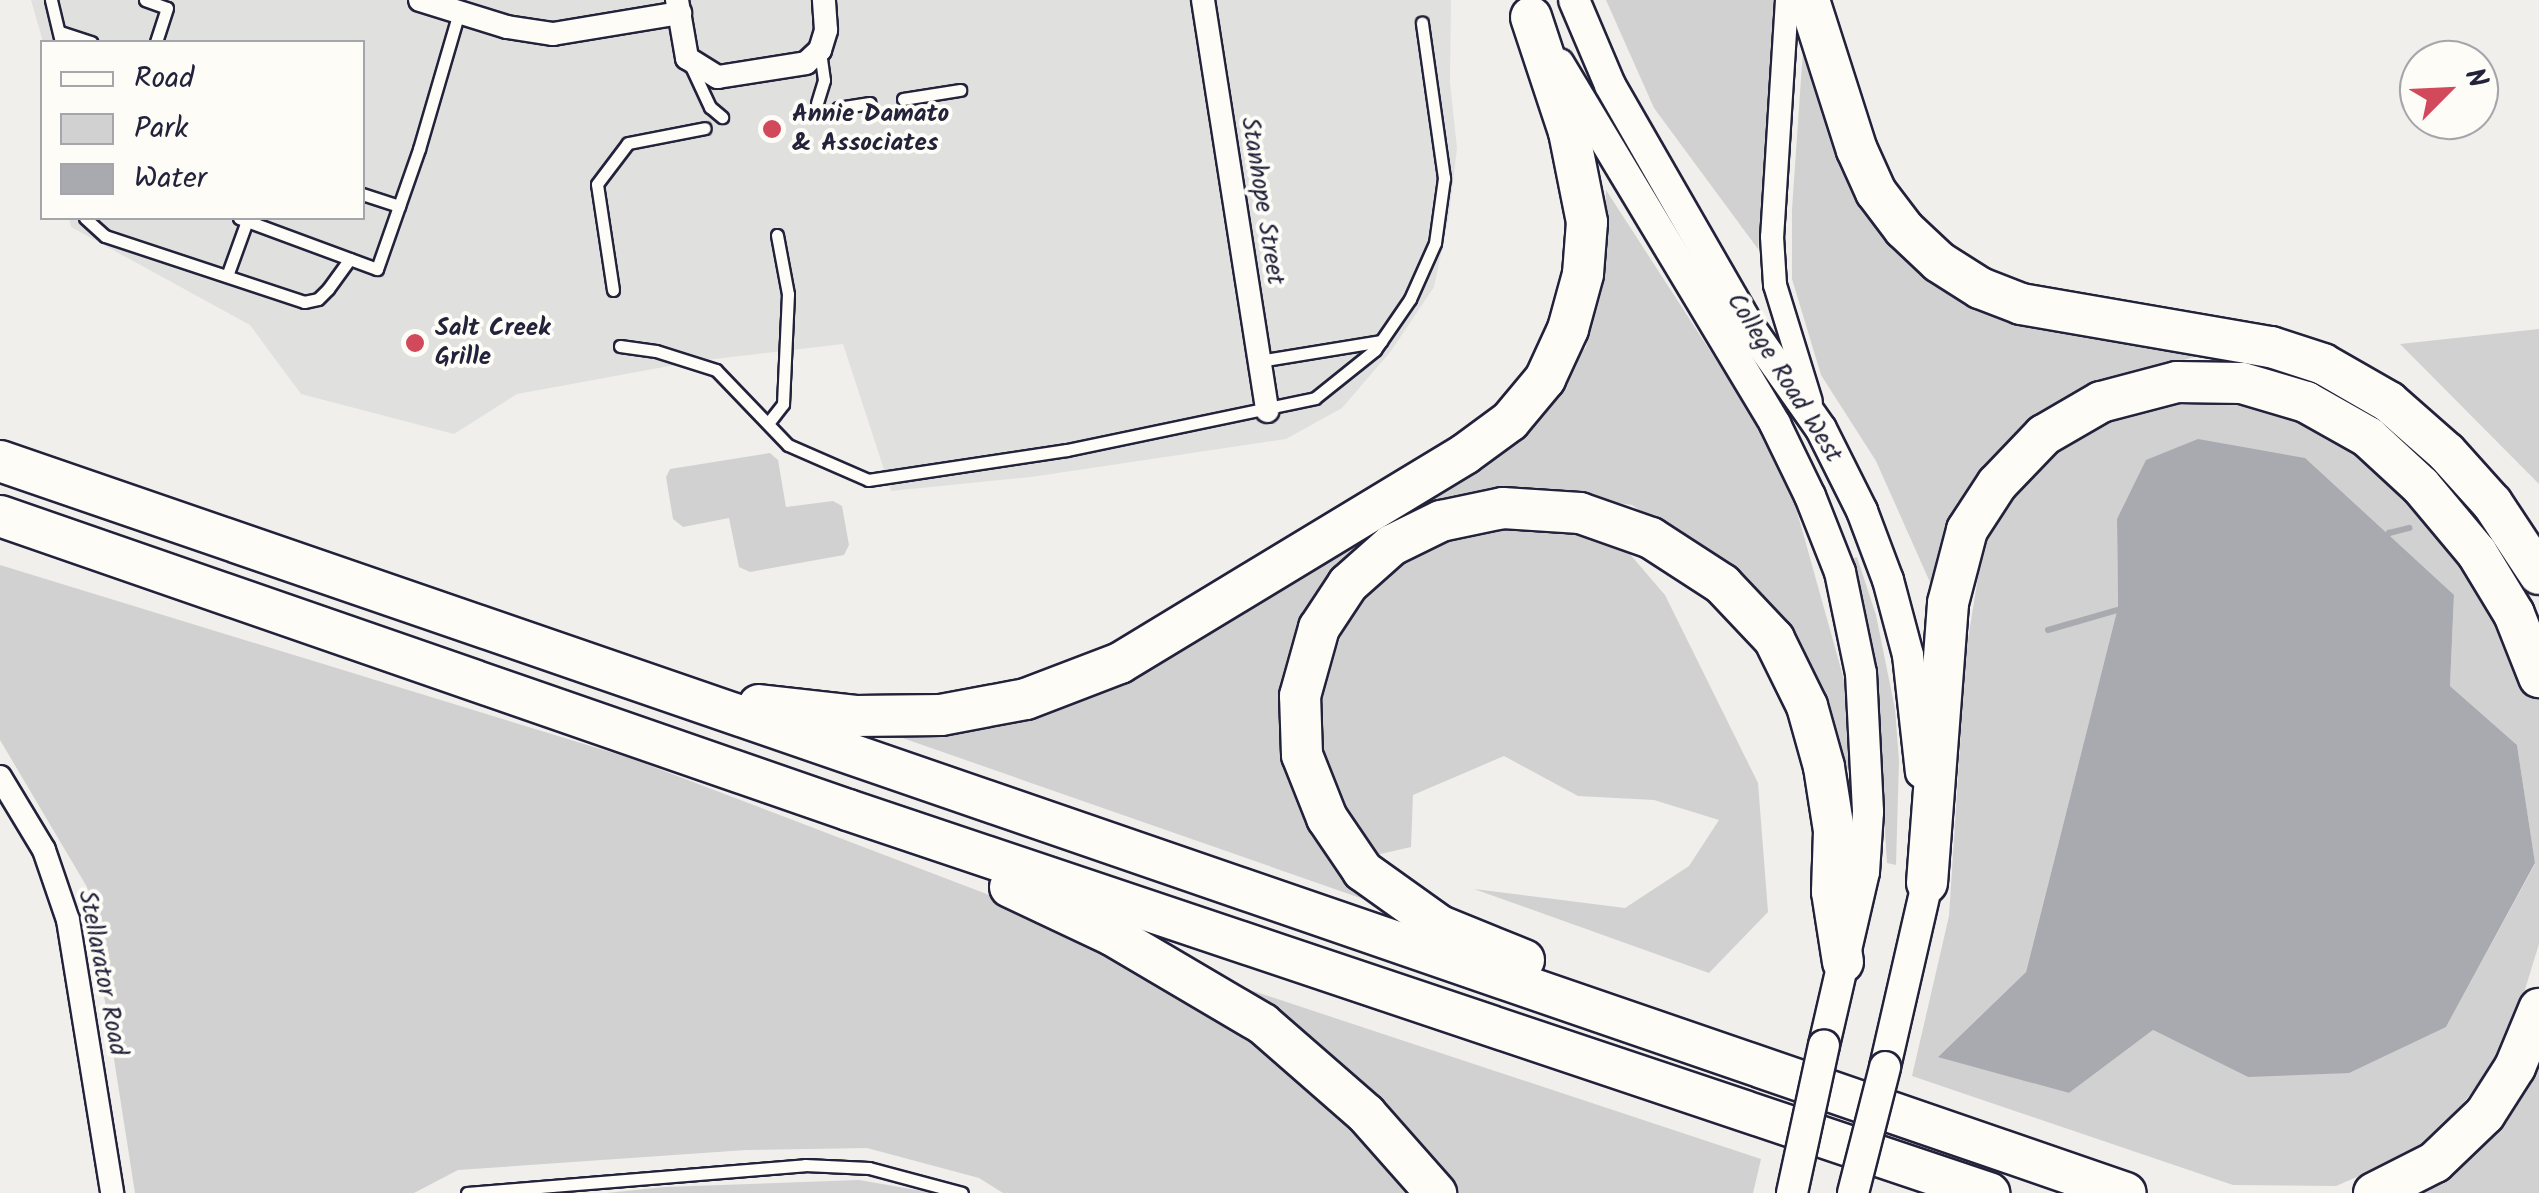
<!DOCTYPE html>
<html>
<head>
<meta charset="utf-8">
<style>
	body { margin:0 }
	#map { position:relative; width:2539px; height:1193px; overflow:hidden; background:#f0efec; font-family:Kalam,sans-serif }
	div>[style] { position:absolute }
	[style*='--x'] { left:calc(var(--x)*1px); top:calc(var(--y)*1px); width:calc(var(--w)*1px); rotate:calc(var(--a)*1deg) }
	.built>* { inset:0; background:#e0e0df }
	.green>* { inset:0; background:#d2d1d1 }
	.water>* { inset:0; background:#a9a9b0 }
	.stream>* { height:6px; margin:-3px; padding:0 3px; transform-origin:3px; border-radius:3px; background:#a9a9b0 }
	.roads { filter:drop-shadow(2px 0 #22223b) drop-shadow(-2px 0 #22223b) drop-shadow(0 2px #22223b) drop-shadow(0 -2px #22223b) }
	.lane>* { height:11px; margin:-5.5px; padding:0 5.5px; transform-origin:5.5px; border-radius:5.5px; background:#fdfcf7 }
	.street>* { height:22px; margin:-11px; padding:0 11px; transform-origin:11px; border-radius:11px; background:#fdfcf7 }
	.secondary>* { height:30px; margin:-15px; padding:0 15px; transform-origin:15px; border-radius:15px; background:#fdfcf7 }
	.highway>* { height:40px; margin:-20px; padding:0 20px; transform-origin:20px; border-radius:20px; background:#fdfcf7 }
	.bridges { filter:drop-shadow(2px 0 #22223b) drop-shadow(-2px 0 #22223b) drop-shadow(0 2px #22223b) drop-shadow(0 -2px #22223b) }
	.secondary-bridge>* { height:30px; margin:-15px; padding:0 15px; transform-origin:15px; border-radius:15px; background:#fdfcf7 }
	.dots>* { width:28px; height:28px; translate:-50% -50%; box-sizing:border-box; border:5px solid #fdfcf7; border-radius:50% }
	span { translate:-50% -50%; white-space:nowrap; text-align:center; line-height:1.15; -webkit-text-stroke:8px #fdfcf7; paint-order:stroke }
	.poi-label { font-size:25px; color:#22223b; font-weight:700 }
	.left { translate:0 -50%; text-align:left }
	.street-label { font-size:25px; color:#22223b }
	.legend { position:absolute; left:40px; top:40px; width:325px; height:180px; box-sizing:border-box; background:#fdfcf7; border:2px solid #a5a5ac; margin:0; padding:12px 18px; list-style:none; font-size:30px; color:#22223b }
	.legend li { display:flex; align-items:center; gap:20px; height:50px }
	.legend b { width:50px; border:2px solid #a5a5ac }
	.north { position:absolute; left:2399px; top:40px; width:100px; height:100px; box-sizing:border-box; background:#fdfcf7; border:2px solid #a5a5ac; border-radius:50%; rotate:66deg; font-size:28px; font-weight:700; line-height:40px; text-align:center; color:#22223b }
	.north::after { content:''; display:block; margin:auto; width:35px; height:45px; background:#d1495b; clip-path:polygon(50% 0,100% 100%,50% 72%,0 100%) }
</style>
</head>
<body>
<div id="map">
	<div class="built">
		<div style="clip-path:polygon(31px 0,1451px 0,1450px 82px,1457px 148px,1449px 216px,1434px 287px,1391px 351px,1342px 408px,1286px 439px,1031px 477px,891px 491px,843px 344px,697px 361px,517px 394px,454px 434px,301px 394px,250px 325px,71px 227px,69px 218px,362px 218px,362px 42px,43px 42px)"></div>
	</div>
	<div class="green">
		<div style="clip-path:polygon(1606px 0,1776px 0,1779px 22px,1758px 249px,1654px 108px)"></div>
		<div style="clip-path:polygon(1805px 21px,1931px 276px,2208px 353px,2149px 370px,2043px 413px,1957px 503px,1937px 598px,1876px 461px,1821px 375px,1792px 279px,1792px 209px)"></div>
		<div style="clip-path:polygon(1606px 190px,1784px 465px,1853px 712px,1857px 788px,1765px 597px,1632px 505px,1528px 491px,1330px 585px,1301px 791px,1369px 901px,874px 728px,1015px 716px,1519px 435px,1586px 347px,1604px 246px)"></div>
		<div style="clip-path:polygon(2539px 329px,2539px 484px,2400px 344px)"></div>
		<div style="clip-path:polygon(evenodd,2161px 393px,2281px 400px,2441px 520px,2539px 692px,2539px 944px,2507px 1048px,2429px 1146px,2336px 1186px,2233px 1185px,1912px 1076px,1949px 916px,1966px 652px,1983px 546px,2029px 473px,2076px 429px,2161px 393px,2117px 518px,2454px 595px,2450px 686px,2517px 745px,2535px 864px,2446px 1027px,2248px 1077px,2153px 1030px,2069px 1093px,1939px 1056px,2026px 972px,2118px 607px,2117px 518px)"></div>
		<div style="clip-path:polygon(770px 453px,778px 460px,786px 507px,833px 501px,842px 506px,849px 545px,844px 555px,750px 572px,739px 567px,729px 518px,683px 527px,673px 519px,666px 477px,670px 469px)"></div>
		<div style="clip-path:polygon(1482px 521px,1616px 538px,1665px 595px,1758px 783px,1768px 912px,1709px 973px,1474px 889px,1625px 908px,1689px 866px,1719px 820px,1654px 800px,1578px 796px,1504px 756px,1413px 795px,1411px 847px,1376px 855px,1328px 779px,1315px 702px,1361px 586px)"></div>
		<div style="clip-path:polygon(1857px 557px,1876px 615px,1895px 709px,1899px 761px,1896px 865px,1887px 863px,1876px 688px,1849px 560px)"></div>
		<div style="clip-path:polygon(0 565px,630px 758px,1034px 912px,1270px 1050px,1385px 1154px,1414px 1193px,1003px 1193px,979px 1178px,867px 1148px,746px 1150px,458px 1170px,414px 1193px,135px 1193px,87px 887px,0 740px)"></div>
		<div style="clip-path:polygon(1244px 988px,1761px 1159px,1753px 1193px,1443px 1193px,1379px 1108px)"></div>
		<div style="clip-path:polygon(2539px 1049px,2539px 1193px,2388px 1193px)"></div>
		<div style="clip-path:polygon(859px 1180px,934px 1193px,606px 1193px,665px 1187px)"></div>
	</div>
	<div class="water">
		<div style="clip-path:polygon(2198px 439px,2305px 458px,2454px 595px,2450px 686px,2517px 745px,2535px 863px,2446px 1027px,2349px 1073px,2248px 1077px,2153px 1030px,2069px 1093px,1938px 1057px,2026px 972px,2118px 607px,2117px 519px,2146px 460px)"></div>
	</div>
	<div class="stream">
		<div style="--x:2384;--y:540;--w:9;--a:-54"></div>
		<div style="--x:2389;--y:533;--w:21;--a:-14"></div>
		<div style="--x:2048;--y:630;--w:79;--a:-16.1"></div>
	</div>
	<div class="roads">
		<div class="lane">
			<div style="--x:51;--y:0;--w:43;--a:76.6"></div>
			<div style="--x:145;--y:0;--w:23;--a:20"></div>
			<div style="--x:167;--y:8;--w:36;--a:108"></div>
			<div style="--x:60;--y:32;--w:33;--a:18"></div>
			<div style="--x:689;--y:62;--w:50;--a:65"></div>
			<div style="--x:710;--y:107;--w:16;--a:40"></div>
			<div style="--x:903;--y:99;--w:58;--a:-9"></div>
			<div style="--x:817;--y:103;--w:24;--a:-73"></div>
			<div style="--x:824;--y:80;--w:30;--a:-98"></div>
			<div style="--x:838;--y:108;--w:32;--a:-9"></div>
			<div style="--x:362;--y:194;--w:39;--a:18"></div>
			<div style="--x:85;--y:218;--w:27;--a:42"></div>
			<div style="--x:105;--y:236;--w:210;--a:18.3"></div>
			<div style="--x:304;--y:302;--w:14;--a:-12"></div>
			<div style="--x:318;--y:299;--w:14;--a:-45"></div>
			<div style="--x:328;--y:289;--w:37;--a:-54"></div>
			<div style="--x:239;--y:218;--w:147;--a:20.3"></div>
			<div style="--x:377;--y:269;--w:127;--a:-70.7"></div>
			<div style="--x:419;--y:149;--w:143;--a:-73.7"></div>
			<div style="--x:227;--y:276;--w:62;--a:-70.1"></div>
			<div style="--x:613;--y:290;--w:107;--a:-98.6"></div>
			<div style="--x:597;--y:184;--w:51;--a:-52.9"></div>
			<div style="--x:628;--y:143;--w:78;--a:-11"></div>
			<div style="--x:620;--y:346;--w:36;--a:8"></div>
			<div style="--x:656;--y:351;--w:63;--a:17.6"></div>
			<div style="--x:716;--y:370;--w:104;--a:46.2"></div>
			<div style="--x:788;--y:445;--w:87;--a:23.6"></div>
			<div style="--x:868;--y:480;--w:201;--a:-8.6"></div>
			<div style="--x:1067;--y:450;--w:253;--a:-11.8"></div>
			<div style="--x:1315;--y:398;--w:77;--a:-38.7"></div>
			<div style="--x:1375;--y:350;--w:62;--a:-55.5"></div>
			<div style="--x:1410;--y:299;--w:61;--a:-65.9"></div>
			<div style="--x:1435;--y:243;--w:66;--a:-82.1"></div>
			<div style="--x:1444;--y:178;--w:157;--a:-98.1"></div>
			<div style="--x:1259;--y:361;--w:124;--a:-9.3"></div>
			<div style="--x:769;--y:422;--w:23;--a:-52"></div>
			<div style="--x:783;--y:404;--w:110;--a:-87.4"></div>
			<div style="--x:788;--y:294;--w:60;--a:-100.6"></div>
			<div style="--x:467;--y:1193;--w:339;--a:-4.7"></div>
			<div style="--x:805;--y:1165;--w:64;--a:2.7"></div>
			<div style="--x:869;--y:1168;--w:96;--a:15"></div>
		</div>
		<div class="street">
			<div style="--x:420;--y:0;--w:91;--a:17.2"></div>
			<div style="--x:507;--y:27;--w:47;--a:8.7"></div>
			<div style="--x:553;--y:34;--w:129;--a:-9.4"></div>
			<div style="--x:677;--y:0;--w:59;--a:80.2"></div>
			<div style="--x:687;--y:58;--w:36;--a:32"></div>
			<div style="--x:718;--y:77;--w:89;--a:-9"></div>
			<div style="--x:806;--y:63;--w:19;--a:-43"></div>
			<div style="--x:820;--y:50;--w:21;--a:-73"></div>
			<div style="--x:826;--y:30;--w:30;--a:-94"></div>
			<div style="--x:1203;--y:0;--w:416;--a:81.1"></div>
			<div style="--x:1787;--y:0;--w:237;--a:93.6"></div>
			<div style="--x:1772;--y:237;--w:48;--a:86.4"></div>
			<div style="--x:1775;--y:285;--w:122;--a:72.9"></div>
			<div style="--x:0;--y:777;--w:85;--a:58.9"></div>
			<div style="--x:44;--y:850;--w:74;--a:71.1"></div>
			<div style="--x:68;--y:920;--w:277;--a:80.8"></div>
		</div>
		<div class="secondary">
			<div style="--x:1574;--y:0;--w:92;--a:67"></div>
			<div style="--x:1610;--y:85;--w:280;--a:60.1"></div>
			<div style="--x:1750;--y:328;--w:123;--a:54.9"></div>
			<div style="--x:1821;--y:429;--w:92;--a:63.4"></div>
			<div style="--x:1862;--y:511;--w:74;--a:69.4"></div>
			<div style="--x:1888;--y:580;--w:78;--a:75.1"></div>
			<div style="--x:1908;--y:655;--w:118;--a:83.7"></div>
			<div style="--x:1559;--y:64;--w:420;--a:59"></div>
			<div style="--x:1775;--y:424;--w:80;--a:64.1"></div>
			<div style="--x:1810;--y:496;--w:82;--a:68.5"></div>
			<div style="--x:1840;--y:572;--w:103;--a:78.3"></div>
			<div style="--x:1861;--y:673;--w:139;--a:87.1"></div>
			<div style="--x:1868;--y:812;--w:60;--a:93.8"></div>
			<div style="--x:1864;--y:872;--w:178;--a:103"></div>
			<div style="--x:1885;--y:1067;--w:189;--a:-77.1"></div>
			<div style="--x:1927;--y:883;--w:20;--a:-93"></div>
		</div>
		<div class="highway">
			<div style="--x:1809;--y:0;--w:157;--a:72.3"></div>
			<div style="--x:1857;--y:150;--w:46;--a:65.7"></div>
			<div style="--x:1876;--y:192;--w:46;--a:52.9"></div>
			<div style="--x:1904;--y:229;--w:48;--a:43.3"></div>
			<div style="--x:1939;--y:262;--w:49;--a:32.4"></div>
			<div style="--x:1980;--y:288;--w:44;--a:21.3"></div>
			<div style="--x:2021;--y:304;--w:254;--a:9.8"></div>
			<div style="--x:2271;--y:347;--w:55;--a:18.1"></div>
			<div style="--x:2323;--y:364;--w:76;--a:29.9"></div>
			<div style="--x:2389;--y:402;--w:76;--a:41.3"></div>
			<div style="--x:2446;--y:452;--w:69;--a:48"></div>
			<div style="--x:2492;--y:503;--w:85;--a:56.5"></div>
			<div style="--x:0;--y:461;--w:2248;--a:19"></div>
			<div style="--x:0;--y:516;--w:898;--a:19.12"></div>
			<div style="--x:848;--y:810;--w:1204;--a:18.56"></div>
			<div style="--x:759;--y:705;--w:97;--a:6.5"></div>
			<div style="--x:855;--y:716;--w:86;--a:-0.7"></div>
			<div style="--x:941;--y:715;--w:86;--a:-10.7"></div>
			<div style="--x:1026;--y:699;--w:101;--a:-21"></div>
			<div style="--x:1120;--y:663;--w:403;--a:-31.2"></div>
			<div style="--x:1465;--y:454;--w:56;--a:-36.3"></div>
			<div style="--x:1510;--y:421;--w:55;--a:-50.2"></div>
			<div style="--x:1545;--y:379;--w:55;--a:-65.3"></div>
			<div style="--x:1568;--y:329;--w:57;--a:-74.7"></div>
			<div style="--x:1583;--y:274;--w:52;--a:-85.6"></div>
			<div style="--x:1587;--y:222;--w:92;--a:-101.3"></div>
			<div style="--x:1569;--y:132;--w:121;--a:-108.3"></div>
			<div style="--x:1927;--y:883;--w:281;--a:-85.7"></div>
			<div style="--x:1948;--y:603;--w:75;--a:-75.4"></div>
			<div style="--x:1967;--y:530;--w:55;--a:-56.9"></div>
			<div style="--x:1997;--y:484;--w:68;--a:-46.2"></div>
			<div style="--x:2044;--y:435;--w:66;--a:-30.1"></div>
			<div style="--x:2101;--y:402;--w:79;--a:-14.7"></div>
			<div style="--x:2177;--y:382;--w:65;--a:0.9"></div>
			<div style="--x:2242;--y:383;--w:67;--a:16.5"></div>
			<div style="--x:2306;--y:402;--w:71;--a:29.4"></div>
			<div style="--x:2368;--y:437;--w:72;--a:42.8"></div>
			<div style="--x:2421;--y:486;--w:87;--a:50.1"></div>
			<div style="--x:2477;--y:553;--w:71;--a:58.8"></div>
			<div style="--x:2514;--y:614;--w:68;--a:68.4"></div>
			<div style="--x:1010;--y:887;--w:113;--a:25.2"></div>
			<div style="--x:1112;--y:935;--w:175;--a:30.5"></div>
			<div style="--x:1263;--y:1024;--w:137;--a:41.1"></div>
			<div style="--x:1366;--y:1114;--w:106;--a:48.5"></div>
			<div style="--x:1524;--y:960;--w:91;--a:-158"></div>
			<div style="--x:1440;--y:926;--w:95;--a:-144.5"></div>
			<div style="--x:1363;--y:871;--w:64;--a:-124.2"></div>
			<div style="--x:1327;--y:818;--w:68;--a:-111.6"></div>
			<div style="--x:1302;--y:755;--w:59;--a:-91.9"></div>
			<div style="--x:1300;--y:696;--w:71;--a:-74.4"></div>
			<div style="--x:1319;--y:628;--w:53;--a:-56.6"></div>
			<div style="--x:1348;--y:584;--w:59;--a:-41.6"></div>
			<div style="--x:1392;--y:545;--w:55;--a:-26.1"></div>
			<div style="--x:1441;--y:521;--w:63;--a:-11.8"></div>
			<div style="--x:1503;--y:508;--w:77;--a:3.7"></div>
			<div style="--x:1580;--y:513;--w:75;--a:19.4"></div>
			<div style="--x:1651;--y:538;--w:85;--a:32.9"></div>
			<div style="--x:1722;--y:584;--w:76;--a:46.6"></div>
			<div style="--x:1774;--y:639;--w:75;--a:63.8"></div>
			<div style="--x:1807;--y:706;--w:63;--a:74.4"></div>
			<div style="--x:1824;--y:767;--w:65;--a:81.1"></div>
			<div style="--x:1834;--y:831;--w:61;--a:91.9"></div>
			<div style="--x:1832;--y:892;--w:71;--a:81.1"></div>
			<div style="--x:2374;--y:1193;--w:68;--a:-26.9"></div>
			<div style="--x:2435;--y:1162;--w:69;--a:-43.8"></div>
			<div style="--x:2485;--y:1114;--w:56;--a:-57.4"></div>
			<div style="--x:2515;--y:1067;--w:63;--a:-67.5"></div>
		</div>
	</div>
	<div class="bridges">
		<div class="secondary-bridge">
			<div style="--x:1792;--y:1193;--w:151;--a:-77.8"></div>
			<div style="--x:1853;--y:1193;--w:130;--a:-75.7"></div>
		</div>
	</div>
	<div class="dots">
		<div style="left:772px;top:129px;background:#d1495b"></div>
		<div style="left:415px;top:343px;background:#d1495b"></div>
	</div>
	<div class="poi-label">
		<span class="left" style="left:792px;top:129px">Annie Damato<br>&amp; Associates</span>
		<span class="left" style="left:435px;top:343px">Salt Creek<br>Grille</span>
	</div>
	<div class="street-label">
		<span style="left:1262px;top:201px;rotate:81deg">Stanhope Street</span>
		<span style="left:1784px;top:378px;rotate:58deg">College Road West</span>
		<span style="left:102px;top:973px;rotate:79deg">Stellarator Road</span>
	</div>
	<ul class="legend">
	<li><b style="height:12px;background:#fdfcf7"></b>Road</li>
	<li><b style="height:28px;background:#d2d1d1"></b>Park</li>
	<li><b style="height:28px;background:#a9a9b0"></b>Water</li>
	</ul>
	<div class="north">N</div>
</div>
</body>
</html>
